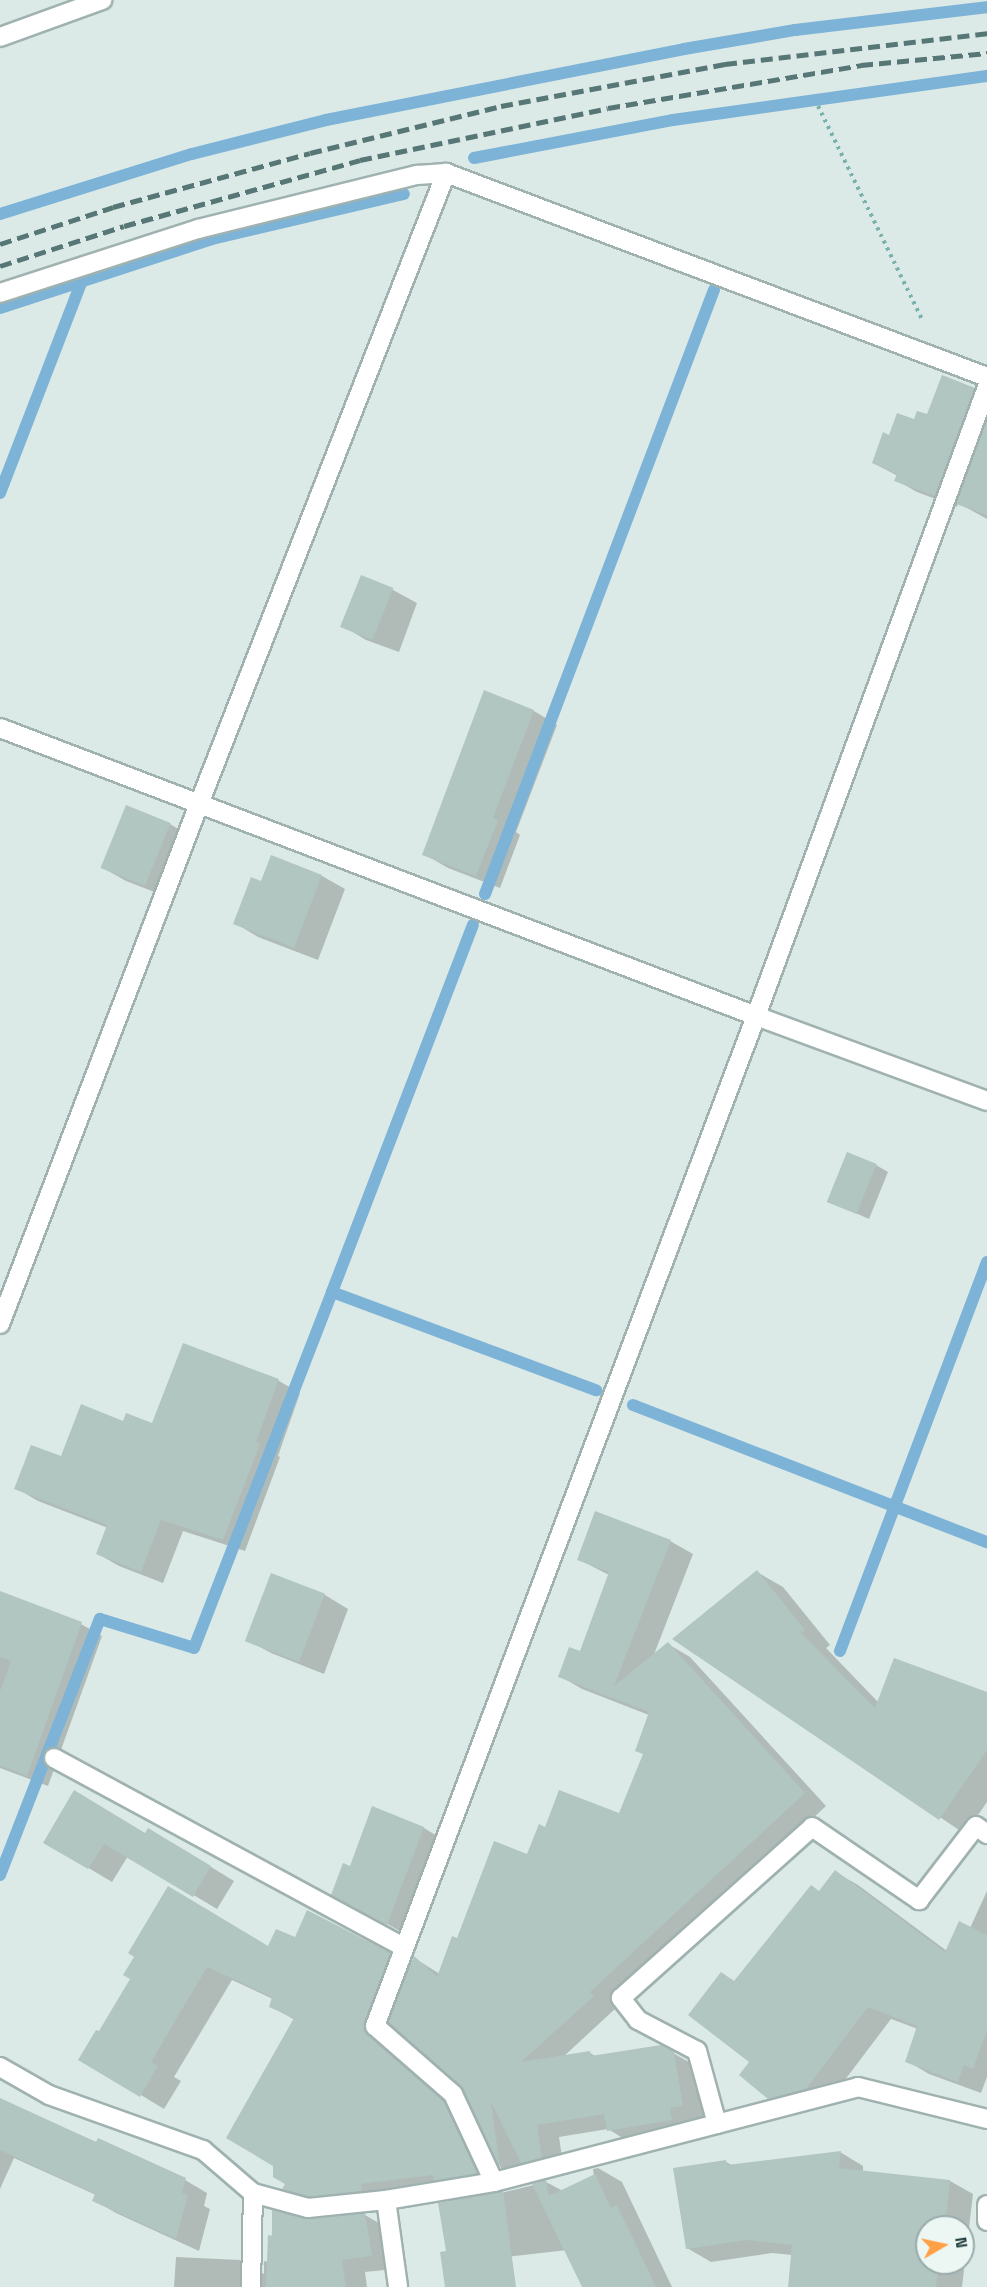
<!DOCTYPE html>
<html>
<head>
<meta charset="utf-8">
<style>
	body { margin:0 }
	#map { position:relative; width:987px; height:2287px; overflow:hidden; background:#dceae7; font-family:"Space Grotesk",sans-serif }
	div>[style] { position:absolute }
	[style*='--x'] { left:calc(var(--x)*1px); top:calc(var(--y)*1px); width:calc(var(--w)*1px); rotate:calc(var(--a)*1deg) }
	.shadow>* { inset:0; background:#0003 }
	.stream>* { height:12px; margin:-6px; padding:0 6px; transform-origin:6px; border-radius:6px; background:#7db3d6 }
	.building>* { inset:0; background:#b1c5c1; transform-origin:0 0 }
	.path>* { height:4px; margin-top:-2px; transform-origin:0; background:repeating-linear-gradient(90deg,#79b1ad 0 3px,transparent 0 7.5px) }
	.roads { filter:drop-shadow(2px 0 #9fb2b0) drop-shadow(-2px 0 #9fb2b0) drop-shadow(0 2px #9fb2b0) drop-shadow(0 -2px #9fb2b0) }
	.minor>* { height:18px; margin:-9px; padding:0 9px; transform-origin:9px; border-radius:9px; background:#fff }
	.rail>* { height:4.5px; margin-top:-2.25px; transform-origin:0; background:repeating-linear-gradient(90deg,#567776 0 12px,transparent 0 18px) }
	span { translate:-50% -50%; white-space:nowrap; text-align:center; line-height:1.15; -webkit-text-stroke:6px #ecf7f4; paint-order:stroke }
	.north { position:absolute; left:915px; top:2215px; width:60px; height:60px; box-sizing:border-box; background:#ecf7f4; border:2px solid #99abaa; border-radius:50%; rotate:81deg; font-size:16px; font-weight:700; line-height:24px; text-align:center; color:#1d3a3a }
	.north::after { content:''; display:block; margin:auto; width:21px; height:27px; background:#ffa045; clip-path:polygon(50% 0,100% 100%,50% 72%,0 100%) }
</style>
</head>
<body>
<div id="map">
	<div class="shadow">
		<div style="clip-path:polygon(972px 388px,987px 397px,985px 426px,987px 427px,987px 519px,958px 503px,957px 507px,917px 492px,896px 480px,898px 476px,873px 463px,890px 437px)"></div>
		<div style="clip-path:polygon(361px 577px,393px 590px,417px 603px,399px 652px,366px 640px,343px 626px)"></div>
		<div style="clip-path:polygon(485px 692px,534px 711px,557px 725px,516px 832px,520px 835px,500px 888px,448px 868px,424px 854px)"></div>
		<div style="clip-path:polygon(170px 824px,193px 838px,170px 898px,126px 881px,103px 868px)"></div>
		<div style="clip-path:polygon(272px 857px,322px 876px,345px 889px,318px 960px,258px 937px,235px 923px,262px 883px)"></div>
		<div style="clip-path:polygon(876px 1165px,888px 1172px,869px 1219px,830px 1202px)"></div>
		<div style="clip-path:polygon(184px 1345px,279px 1381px,300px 1393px,278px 1456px,280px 1457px,245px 1551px,183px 1531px,163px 1583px,119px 1566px,98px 1554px,108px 1528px,38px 1501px,16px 1488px,124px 1423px,153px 1425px)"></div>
		<div style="clip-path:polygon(670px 1541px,693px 1554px,653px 1657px,668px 1644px,690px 1657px,826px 1806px,611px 2005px,615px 2009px,563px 2057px,590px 2053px,597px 2057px,673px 2053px,696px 2066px,704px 2118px,692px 2120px,694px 2133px,631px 2143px,608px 2129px,559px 2137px,564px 2170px,524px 2181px,501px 2168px,462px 2085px,393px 2024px,388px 2036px,468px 2116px,501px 2187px,308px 2202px,284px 2189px,287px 2184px,295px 2020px,270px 2006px,273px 1999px,232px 1980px,174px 2077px,181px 2081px,164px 2109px,141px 2095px,100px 2034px,132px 1979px,269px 1948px,295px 1939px,390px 1954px,411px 1966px,414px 1958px,440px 1974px,458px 1940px,528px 1856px,546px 1829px,620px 1815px,644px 1754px,649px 1715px,582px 1689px,560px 1676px,581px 1653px,609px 1575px,578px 1559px)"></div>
		<div style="clip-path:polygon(757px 1572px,783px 1587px,830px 1645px,826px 1648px,879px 1703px,987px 1694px,987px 1802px,965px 1834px,675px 1639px)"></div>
		<div style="clip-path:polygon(272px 1575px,325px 1595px,348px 1609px,324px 1674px,271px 1653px,247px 1640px)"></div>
		<div style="clip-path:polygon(7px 1595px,81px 1624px,102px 1636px,48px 1786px,0 1768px,0 1613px)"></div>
		<div style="clip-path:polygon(373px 1808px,424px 1828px,447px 1842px,411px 1937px,356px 1907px,351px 1868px)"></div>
		<div style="clip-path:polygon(146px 1834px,172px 1843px,234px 1881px,217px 1909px,128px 1856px,112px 1882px,45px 1842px)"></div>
		<div style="clip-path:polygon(835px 1872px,858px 1885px,947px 1951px,970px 1928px,987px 1891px,987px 2077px,981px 2093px,929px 2074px,907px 2061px,918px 2029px,891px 2019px,829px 2101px,792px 2111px,769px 2098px,751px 2061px,722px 1974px,736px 1982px,820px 1892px)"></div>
		<div style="clip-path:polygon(0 2101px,185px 2180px,207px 2193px,204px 2206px,210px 2209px,199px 2251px,116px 2213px,94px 2200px,96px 2195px,14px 2158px,0 2189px)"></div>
		<div style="clip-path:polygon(evenodd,840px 2152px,863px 2166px,863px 2172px,950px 2181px,973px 2194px,962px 2287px,789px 2287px,792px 2255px,772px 2253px,711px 2262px,687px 2248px,726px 2162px,732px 2165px,840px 2152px,927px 2227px,963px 2227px,963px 2263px,927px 2263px,927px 2227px)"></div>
		<div style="clip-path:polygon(598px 2168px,622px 2182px,672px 2287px,591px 2287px,603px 2246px,470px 2261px,497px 2194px,546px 2182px,563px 2191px,594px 2177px,593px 2169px)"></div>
		<div style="clip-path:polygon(274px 2212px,309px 2221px,365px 2215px,389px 2229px,395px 2269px,365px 2272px,367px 2287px,174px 2287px,176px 2257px,240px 2260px,264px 2274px,264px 2261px,269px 2262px)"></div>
	</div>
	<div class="stream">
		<div style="--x:474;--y:158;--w:203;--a:-10.8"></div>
		<div style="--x:673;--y:120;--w:317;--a:-8"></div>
		<div style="--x:0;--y:214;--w:201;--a:-17.4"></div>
		<div style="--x:192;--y:154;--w:138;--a:-14.2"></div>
		<div style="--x:326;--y:120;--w:365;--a:-11.2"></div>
		<div style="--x:684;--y:49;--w:113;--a:-9.7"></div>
		<div style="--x:795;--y:30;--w:193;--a:-6.8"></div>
		<div style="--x:0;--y:308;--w:223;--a:-18"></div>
		<div style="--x:212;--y:239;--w:197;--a:-13.2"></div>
		<div style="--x:0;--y:493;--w:228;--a:-68.9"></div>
		<div style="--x:485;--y:894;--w:646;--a:-69.24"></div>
		<div style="--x:332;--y:1292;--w:393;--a:-69"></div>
		<div style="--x:633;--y:1405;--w:380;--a:21.2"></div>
		<div style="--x:840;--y:1651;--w:416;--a:-69.3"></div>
		<div style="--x:0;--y:1875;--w:275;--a:-68.7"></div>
		<div style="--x:100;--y:1619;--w:98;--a:17.1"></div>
		<div style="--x:194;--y:1648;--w:382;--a:-68.8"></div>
		<div style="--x:332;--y:1292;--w:282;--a:20.4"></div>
	</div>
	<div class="building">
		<div style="clip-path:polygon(942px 375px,975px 388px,935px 496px,894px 481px,897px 474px,872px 463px,883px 432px,889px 435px,897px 413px,914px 419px,917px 411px,927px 414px)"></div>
		<div style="clip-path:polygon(987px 420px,987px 515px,956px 504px)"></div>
		<div style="left:361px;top:575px;width:35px;height:56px;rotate:22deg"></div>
		<div style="clip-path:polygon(484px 690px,534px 710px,493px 818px,498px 820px,476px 876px,422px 855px)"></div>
		<div style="left:126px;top:805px;width:48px;height:68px;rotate:22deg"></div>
		<div style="clip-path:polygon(271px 855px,322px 875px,294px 948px,233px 924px,251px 877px,261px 881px)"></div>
		<div style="left:847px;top:1152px;width:32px;height:54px;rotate:22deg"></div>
		<div style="clip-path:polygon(183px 1343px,279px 1379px,256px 1442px,260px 1444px,223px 1540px,161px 1520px,141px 1572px,96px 1554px,107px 1525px,14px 1489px,31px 1445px,61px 1456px,81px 1404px,123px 1421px,126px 1413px,152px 1423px)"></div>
		<div style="clip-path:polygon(595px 1511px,671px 1540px,614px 1686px,668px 1642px,805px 1793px,590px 1992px,594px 1996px,521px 2062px,590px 2051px,591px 2056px,661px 2045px,674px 2052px,683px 2106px,670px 2108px,672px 2120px,607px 2131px,604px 2114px,537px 2125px,542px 2158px,521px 2163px,491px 2102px,500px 2168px,461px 2086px,388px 2023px,414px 1956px,437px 1977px,452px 1936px,457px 1938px,494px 1841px,527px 1854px,539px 1824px,545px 1827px,559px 1790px,619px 1813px,643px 1754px,635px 1751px,649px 1712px,558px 1677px,569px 1647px,580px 1651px,609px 1572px,577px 1560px)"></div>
		<div style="clip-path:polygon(757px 1570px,805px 1630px,801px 1633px,875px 1708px,894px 1658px,987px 1692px,987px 1750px,939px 1820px,672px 1639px)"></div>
		<div style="left:271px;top:1573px;width:58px;height:73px;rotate:21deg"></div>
		<div style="clip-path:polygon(0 1591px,82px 1622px,27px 1776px,0 1765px,0 1691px,11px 1661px,0 1657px)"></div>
		<div style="clip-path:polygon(74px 1790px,145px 1833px,148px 1828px,211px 1866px,193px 1897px,104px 1844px,88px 1869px,43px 1843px)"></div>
		<div style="clip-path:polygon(372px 1806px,424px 1827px,387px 1925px,331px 1895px,343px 1863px,350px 1866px)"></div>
		<div style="clip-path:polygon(835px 1870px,945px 1952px,959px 1921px,987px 1935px,987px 2030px,973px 2069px,964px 2065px,958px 2082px,905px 2062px,917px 2026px,868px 2007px,806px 2089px,768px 2099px,739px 2075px,749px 2062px,688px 2015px,721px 1972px,734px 1981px,811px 1885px,819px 1891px)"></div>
		<div style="clip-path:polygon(168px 1886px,268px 1946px,276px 1929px,295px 1937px,307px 1910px,391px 1953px,364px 2022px,364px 2029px,444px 2101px,478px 2173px,434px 2181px,433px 2175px,361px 2184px,362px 2191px,309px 2197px,282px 2189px,285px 2184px,273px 2177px,273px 2166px,226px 2138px,294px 2018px,269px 2007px,272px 1997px,207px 1967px,151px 2062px,158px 2066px,140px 2097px,78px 2060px,96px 2030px,99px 2031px,130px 1979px,123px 1975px,134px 1957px,128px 1953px)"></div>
		<div style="clip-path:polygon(0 2098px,96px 2142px,98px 2138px,186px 2178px,182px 2193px,188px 2195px,176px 2239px,92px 2201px,95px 2194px,0 2150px)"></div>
		<div style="clip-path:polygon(841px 2151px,839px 2168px,950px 2180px,945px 2227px,927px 2227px,927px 2263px,939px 2263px,936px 2287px,788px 2287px,792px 2245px,747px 2240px,686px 2249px,673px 2168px,726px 2160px,727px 2165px)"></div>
		<div style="clip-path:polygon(595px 2174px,611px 2208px,617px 2205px,656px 2287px,582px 2287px,532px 2184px,546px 2180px,549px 2196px)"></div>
		<div style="clip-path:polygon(503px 2191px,516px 2287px,445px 2287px,440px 2252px,446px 2251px,438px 2203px)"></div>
		<div style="clip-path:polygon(272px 2210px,309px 2219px,365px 2213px,372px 2256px,342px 2260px,346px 2287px,266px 2287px,268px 2235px,272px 2236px)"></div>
	</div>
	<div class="path">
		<div style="--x:818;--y:106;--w:239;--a:64"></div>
	</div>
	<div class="roads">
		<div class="minor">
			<div style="--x:0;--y:37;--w:109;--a:-19.9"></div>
			<div style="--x:0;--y:293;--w:208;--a:-17.9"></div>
			<div style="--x:198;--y:229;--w:226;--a:-13.9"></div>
			<div style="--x:417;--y:175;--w:29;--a:-4"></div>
			<div style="--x:0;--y:728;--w:809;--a:20.85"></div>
			<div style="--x:756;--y:1016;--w:246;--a:20.2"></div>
			<div style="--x:0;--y:1324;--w:557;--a:-69.06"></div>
			<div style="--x:199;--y:804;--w:678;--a:-68.62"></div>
			<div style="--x:446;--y:173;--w:578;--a:20.66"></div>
			<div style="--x:54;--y:1758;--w:398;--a:28.4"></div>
			<div style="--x:0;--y:2067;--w:56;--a:29.7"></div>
			<div style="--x:49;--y:2095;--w:164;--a:19.7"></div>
			<div style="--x:203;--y:2150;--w:66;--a:40.7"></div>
			<div style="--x:253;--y:2193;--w:57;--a:15.3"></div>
			<div style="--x:308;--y:2208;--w:78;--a:-5.9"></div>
			<div style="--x:386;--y:2200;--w:109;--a:-9.5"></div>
			<div style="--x:494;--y:2182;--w:376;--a:-14.6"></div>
			<div style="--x:858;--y:2087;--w:133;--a:13.9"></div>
			<div style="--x:717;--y:2124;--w:76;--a:-105.3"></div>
			<div style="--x:697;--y:2051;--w:67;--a:-152.3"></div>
			<div style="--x:638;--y:2020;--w:28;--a:-128"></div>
			<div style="--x:621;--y:1998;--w:256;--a:-41.8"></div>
			<div style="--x:812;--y:1827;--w:130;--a:34.3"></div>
			<div style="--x:919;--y:1900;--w:93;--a:-52.4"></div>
			<div style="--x:976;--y:1826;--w:14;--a:36"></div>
			<div style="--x:494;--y:2182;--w:97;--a:-115"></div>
			<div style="--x:453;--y:2094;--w:103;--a:-138.9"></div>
			<div style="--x:375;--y:2026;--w:1079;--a:-69.33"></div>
			<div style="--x:756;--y:1016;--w:670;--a:-69.83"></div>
			<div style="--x:386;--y:2200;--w:88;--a:82.1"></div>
			<div style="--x:987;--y:2205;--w:16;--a:90"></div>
			<div style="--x:251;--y:2287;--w:94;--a:-88.8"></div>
		</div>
	</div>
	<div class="rail">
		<div style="--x:0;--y:244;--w:119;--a:-18.1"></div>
		<div style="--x:113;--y:207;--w:204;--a:-15.3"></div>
		<div style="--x:310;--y:153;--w:197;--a:-13.8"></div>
		<div style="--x:501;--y:106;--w:228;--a:-10.6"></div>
		<div style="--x:725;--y:64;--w:264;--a:-6.7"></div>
		<div style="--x:0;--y:266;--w:130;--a:-17.9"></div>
		<div style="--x:124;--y:226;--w:245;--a:-15.6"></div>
		<div style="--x:360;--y:160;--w:253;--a:-11.8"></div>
		<div style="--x:608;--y:108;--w:257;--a:-9.6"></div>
		<div style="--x:861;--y:65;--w:127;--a:-5.4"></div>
	</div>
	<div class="north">N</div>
</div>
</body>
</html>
